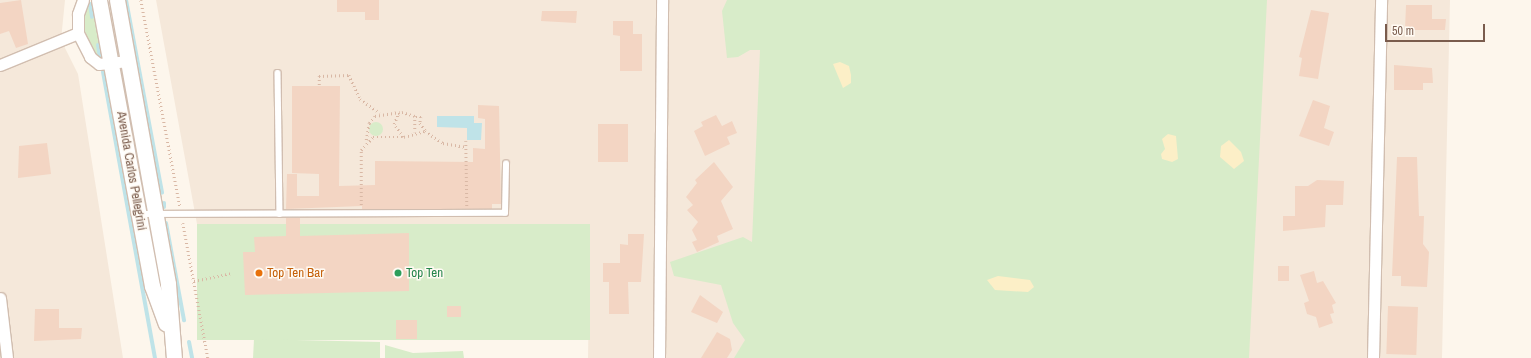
<!DOCTYPE html>
<html>
<head>
<meta charset="utf-8">
<style>
	body { margin:0 }
	#map { position:relative; width:1531px; height:358px; overflow:hidden; background:#fdf6ec; font-family:"Archivo Narrow",sans-serif }
	div>[style] { position:absolute }
	[style*='--x'] { left:calc(var(--x)*1px); top:calc(var(--y)*1px); width:calc(var(--w)*1px); rotate:calc(var(--a)*1deg) }
	.residential>* { inset:0; background:#f5e8da }
	.green>* { inset:0; background:#d8ecc9; transform-origin:0 0 }
	.round { border-radius:50% }
	.sand>* { inset:0; background:#fcefc7 }
	.water>* { inset:0; background:#bfe3e8 }
	.stream>* { height:4px; margin:-2px; padding:0 2px; transform-origin:2px; border-radius:2px; background:#bfe3e8 }
	.building>* { inset:0; background:#f3d5c3; transform-origin:0 0 }
	.path>* { height:2.5px; margin-top:-1.25px; transform-origin:0; background:repeating-linear-gradient(90deg,#d9b8a5 0 1px,transparent 0 4px) }
	.roads { filter:drop-shadow(1px 0 #d1beb0) drop-shadow(-1px 0 #d1beb0) drop-shadow(0 1px #d1beb0) drop-shadow(0 -1px #d1beb0) }
	.lane>* { height:5.5px; margin:-2.75px; padding:0 2.75px; transform-origin:2.75px; border-radius:2.75px; background:#fff }
	.street>* { height:11px; margin:-5.5px; padding:0 5.5px; transform-origin:5.5px; border-radius:5.5px; background:#fff }
	.secondary>* { height:15px; margin:-7.5px; padding:0 7.5px; transform-origin:7.5px; border-radius:7.5px; background:#fff }
	.dots>* { width:11px; height:11px; translate:-50% -50%; box-sizing:border-box; border:2px solid #fffaf3; border-radius:50% }
	span { translate:-50% -50%; white-space:nowrap; text-align:center; line-height:1.15; -webkit-text-stroke:3px #fffaf3; paint-order:stroke }
	.street-label { font-size:13px; color:#7a5c4d }
	.food-label { font-size:13px; color:#c56008 }
	.left { translate:0 -50%; text-align:left }
	.leisure-label { font-size:13px; color:#27864d }
	.scale { position:absolute; left:1385px; top:24px; width:100px; height:18px; box-sizing:border-box; border:2px solid #7a5c4d; border-top:0; padding-left:5px; font-size:12px; line-height:14px; white-space:nowrap; color:#7a5c4d; -webkit-text-stroke:3px #fffaf3; paint-order:stroke }
</style>
</head>
<body>
<div id="map">
	<div class="residential">
		<div style="clip-path:polygon(0 0,65px 0,61px 40px,78px 74px,123px 358px,0 358px)"></div>
		<div style="clip-path:polygon(156px 0,1450px 0,1442px 358px,588px 358px,590px 225px,197px 224px)"></div>
	</div>
	<div class="green">
		<div style="clip-path:polygon(727px 0,1267px 0,1249px 358px,734px 358px,745px 340px,733px 323px,721px 285px,674px 276px,670px 262px,743px 237px,752px 242px,760px 50px,750px 50px,738px 57px,727px 58px,722px 11px)"></div>
		<div style="clip-path:polygon(92px 3px,102px 57px,98px 57px,89px 46px,82px 20px,83px 10px)"></div>
		<div class="round" style="left:369px;top:122px;width:14px;height:14px"></div>
		<div style="left:197px;top:224px;width:393px;height:116px"></div>
		<div style="clip-path:polygon(254px 339px,380px 342px,380px 358px,253px 358px)"></div>
		<div style="clip-path:polygon(385px 345px,413px 353px,463px 351px,464px 358px,385px 358px)"></div>
	</div>
	<div class="sand">
		<div style="clip-path:polygon(840px 62px,849px 66px,851px 75px,851px 83px,843px 88px,833px 64px)"></div>
		<div style="clip-path:polygon(1168px 134px,1176px 136px,1178px 159px,1172px 162px,1162px 159px,1161px 154px,1165px 149px,1162px 139px)"></div>
		<div style="clip-path:polygon(1229px 140px,1241px 152px,1244px 161px,1234px 169px,1220px 157px,1221px 146px)"></div>
		<div style="clip-path:polygon(998px 276px,1030px 280px,1034px 287px,1028px 292px,995px 290px,987px 280px)"></div>
	</div>
	<div class="water">
		<div style="clip-path:polygon(437px 116px,474px 116px,474px 123px,482px 123px,481px 140px,467px 140px,467px 128px,437px 127px)"></div>
	</div>
	<div class="stream">
		<div style="--x:126;--y:0;--w:196;--a:79.4"></div>
		<div style="--x:90;--y:4;--w:13;--a:81"></div>
		<div style="--x:98;--y:45;--w:13;--a:81"></div>
		<div style="--x:103;--y:72;--w:291;--a:79.7"></div>
		<div style="--x:164;--y:203;--w:4;--a:90"></div>
		<div style="--x:166;--y:223;--w:99;--a:79.5"></div>
		<div style="--x:189;--y:342;--w:16;--a:79"></div>
	</div>
	<div class="building">
		<div style="clip-path:polygon(21px 0,28px 44px,16px 48px,9px 31px,0 34px,0 3px)"></div>
		<div style="clip-path:polygon(337px 0,379px 0,379px 20px,365px 20px,365px 12px,337px 12px)"></div>
		<div style="clip-path:polygon(1406px 5px,1432px 5px,1432px 19px,1446px 19px,1445px 30px,1405px 30px)"></div>
		<div style="clip-path:polygon(1311px 10px,1329px 13px,1318px 79px,1299px 76px,1302px 58px,1299px 57px)"></div>
		<div style="clip-path:polygon(542px 11px,577px 11px,576px 23px,541px 21px)"></div>
		<div style="clip-path:polygon(613px 21px,633px 21px,633px 34px,642px 34px,642px 71px,620px 71px,620px 36px,613px 35px)"></div>
		<div style="clip-path:polygon(1394px 65px,1432px 68px,1433px 83px,1423px 83px,1423px 90px,1394px 90px)"></div>
		<div style="clip-path:polygon(292px 86px,340px 86px,339px 186px,375px 185px,375px 161px,473px 162px,473px 148px,485px 149px,485px 119px,478px 118px,478px 105px,499px 106px,501px 204px,492px 204px,492px 209px,362px 209px,362px 206px,286px 209px,287px 174px,297px 174px,297px 196px,319px 196px,319px 174px,292px 173px)"></div>
		<div style="clip-path:polygon(1313px 100px,1330px 106px,1324px 128px,1334px 132px,1329px 146px,1299px 136px)"></div>
		<div style="clip-path:polygon(716px 115px,722px 126px,732px 121px,737px 133px,727px 137px,730px 144px,705px 156px,694px 131px,703px 126px,701px 122px)"></div>
		<div style="left:598px;top:124px;width:30px;height:38px"></div>
		<div style="clip-path:polygon(47px 143px,51px 174px,18px 178px,19px 146px)"></div>
		<div style="clip-path:polygon(1397px 157px,1417px 157px,1419px 216px,1424px 216px,1423px 244px,1429px 252px,1427px 287px,1401px 286px,1401px 276px,1392px 276px)"></div>
		<div style="clip-path:polygon(714px 162px,733px 187px,721px 201px,733px 229px,717px 236px,719px 242px,697px 252px,692px 242px,697px 240px,692px 230px,698px 222px,687px 210px,693px 205px,686px 197px,697px 183px,695px 180px)"></div>
		<div style="clip-path:polygon(1317px 180px,1344px 181px,1343px 205px,1326px 205px,1325px 227px,1283px 231px,1283px 216px,1295px 216px,1295px 186px,1308px 186px)"></div>
		<div style="clip-path:polygon(286px 218px,300px 218px,300px 236px,409px 233px,409px 291px,245px 295px,243px 252px,255px 252px,254px 237px,286px 236px)"></div>
		<div style="clip-path:polygon(628px 234px,644px 234px,641px 282px,628px 282px,629px 314px,609px 314px,609px 282px,603px 282px,603px 263px,620px 263px,620px 244px,628px 245px)"></div>
		<div style="left:1278px;top:266px;width:11px;height:15px"></div>
		<div style="clip-path:polygon(1314px 271px,1317px 283px,1323px 281px,1336px 303px,1332px 305px,1334px 313px,1330px 314px,1333px 323px,1319px 328px,1316px 317px,1307px 314px,1304px 303px,1309px 301px,1300px 275px)"></div>
		<div style="clip-path:polygon(700px 295px,723px 312px,717px 323px,691px 312px)"></div>
		<div style="left:461px;top:306px;width:11px;height:14px;rotate:90deg"></div>
		<div style="left:1388px;top:306px;width:30px;height:48px;rotate:2deg"></div>
		<div style="clip-path:polygon(35px 309px,59px 309px,59px 328px,82px 328px,81px 339px,34px 341px)"></div>
		<div style="left:396px;top:320px;width:21px;height:19px"></div>
		<div style="clip-path:polygon(717px 332px,730px 339px,732px 350px,727px 358px,701px 358px)"></div>
	</div>
	<div class="path">
		<div style="--x:141;--y:0;--w:210;--a:79.3"></div>
		<div style="--x:319;--y:85;--w:9;--a:-90"></div>
		<div style="--x:319;--y:76;--w:30;--a:-2"></div>
		<div style="--x:349;--y:75;--w:26;--a:65"></div>
		<div style="--x:360;--y:99;--w:24;--a:35"></div>
		<div style="--x:416;--y:117;--w:5;--a:0"></div>
		<div style="--x:421;--y:117;--w:6;--a:99"></div>
		<div style="--x:420;--y:123;--w:9;--a:54"></div>
		<div style="--x:403;--y:137;--w:16;--a:-125"></div>
		<div style="--x:394;--y:124;--w:11;--a:-68"></div>
		<div style="--x:398;--y:114;--w:4;--a:-27"></div>
		<div style="--x:402;--y:112;--w:14;--a:17"></div>
		<div style="--x:415;--y:116;--w:16;--a:90"></div>
		<div style="--x:366;--y:140;--w:17;--a:-80"></div>
		<div style="--x:369;--y:123;--w:9;--a:-49"></div>
		<div style="--x:375;--y:116;--w:25;--a:-9"></div>
		<div style="--x:466;--y:141;--w:65;--a:89.1"></div>
		<div style="--x:361;--y:205;--w:55;--a:-90"></div>
		<div style="--x:361;--y:150;--w:18;--a:-47"></div>
		<div style="--x:373;--y:137;--w:31;--a:0"></div>
		<div style="--x:404;--y:137;--w:22;--a:-16"></div>
		<div style="--x:425;--y:131;--w:22;--a:34"></div>
		<div style="--x:443;--y:143;--w:22;--a:10"></div>
		<div style="--x:183;--y:223;--w:137;--a:79.5"></div>
		<div style="--x:194;--y:281;--w:38;--a:-12"></div>
	</div>
	<div class="roads">
		<div class="lane">
			<div style="--x:278;--y:73;--w:141;--a:89.2"></div>
			<div style="--x:139;--y:214;--w:366;--a:-0.2"></div>
			<div style="--x:505;--y:213;--w:49;--a:-88.8"></div>
		</div>
		<div class="street">
			<div style="--x:83;--y:0;--w:15;--a:110"></div>
			<div style="--x:78;--y:14;--w:19;--a:90"></div>
			<div style="--x:78;--y:33;--w:27;--a:63"></div>
			<div style="--x:90;--y:57;--w:11;--a:38"></div>
			<div style="--x:99;--y:64;--w:29;--a:-6"></div>
			<div style="--x:0;--y:65;--w:84;--a:-22.3"></div>
			<div style="--x:0;--y:298;--w:60;--a:83.3"></div>
			<div style="--x:659;--y:358;--w:358;--a:-89.5"></div>
			<div style="--x:1373;--y:358;--w:358;--a:-88.7"></div>
		</div>
		<div class="secondary">
			<div style="--x:99;--y:0;--w:291;--a:79.5"></div>
			<div style="--x:152;--y:286;--w:40;--a:69.8"></div>
			<div style="--x:117;--y:0;--w:289;--a:79.8"></div>
			<div style="--x:168;--y:284;--w:74;--a:85.4"></div>
		</div>
	</div>
	<div class="dots">
		<div style="left:259px;top:273px;background:#e8710a"></div>
		<div style="left:398px;top:273px;background:#2e9e5b"></div>
	</div>
	<div class="street-label">
		<span style="left:131px;top:171px;rotate:80deg">Avenida Carlos Pellegrini</span>
	</div>
	<div class="food-label">
		<span class="left" style="left:267px;top:273px">Top Ten Bar</span>
	</div>
	<div class="leisure-label">
		<span class="left" style="left:406px;top:273px">Top Ten</span>
	</div>
	<div class="scale">50 m</div>
</div>
</body>
</html>
